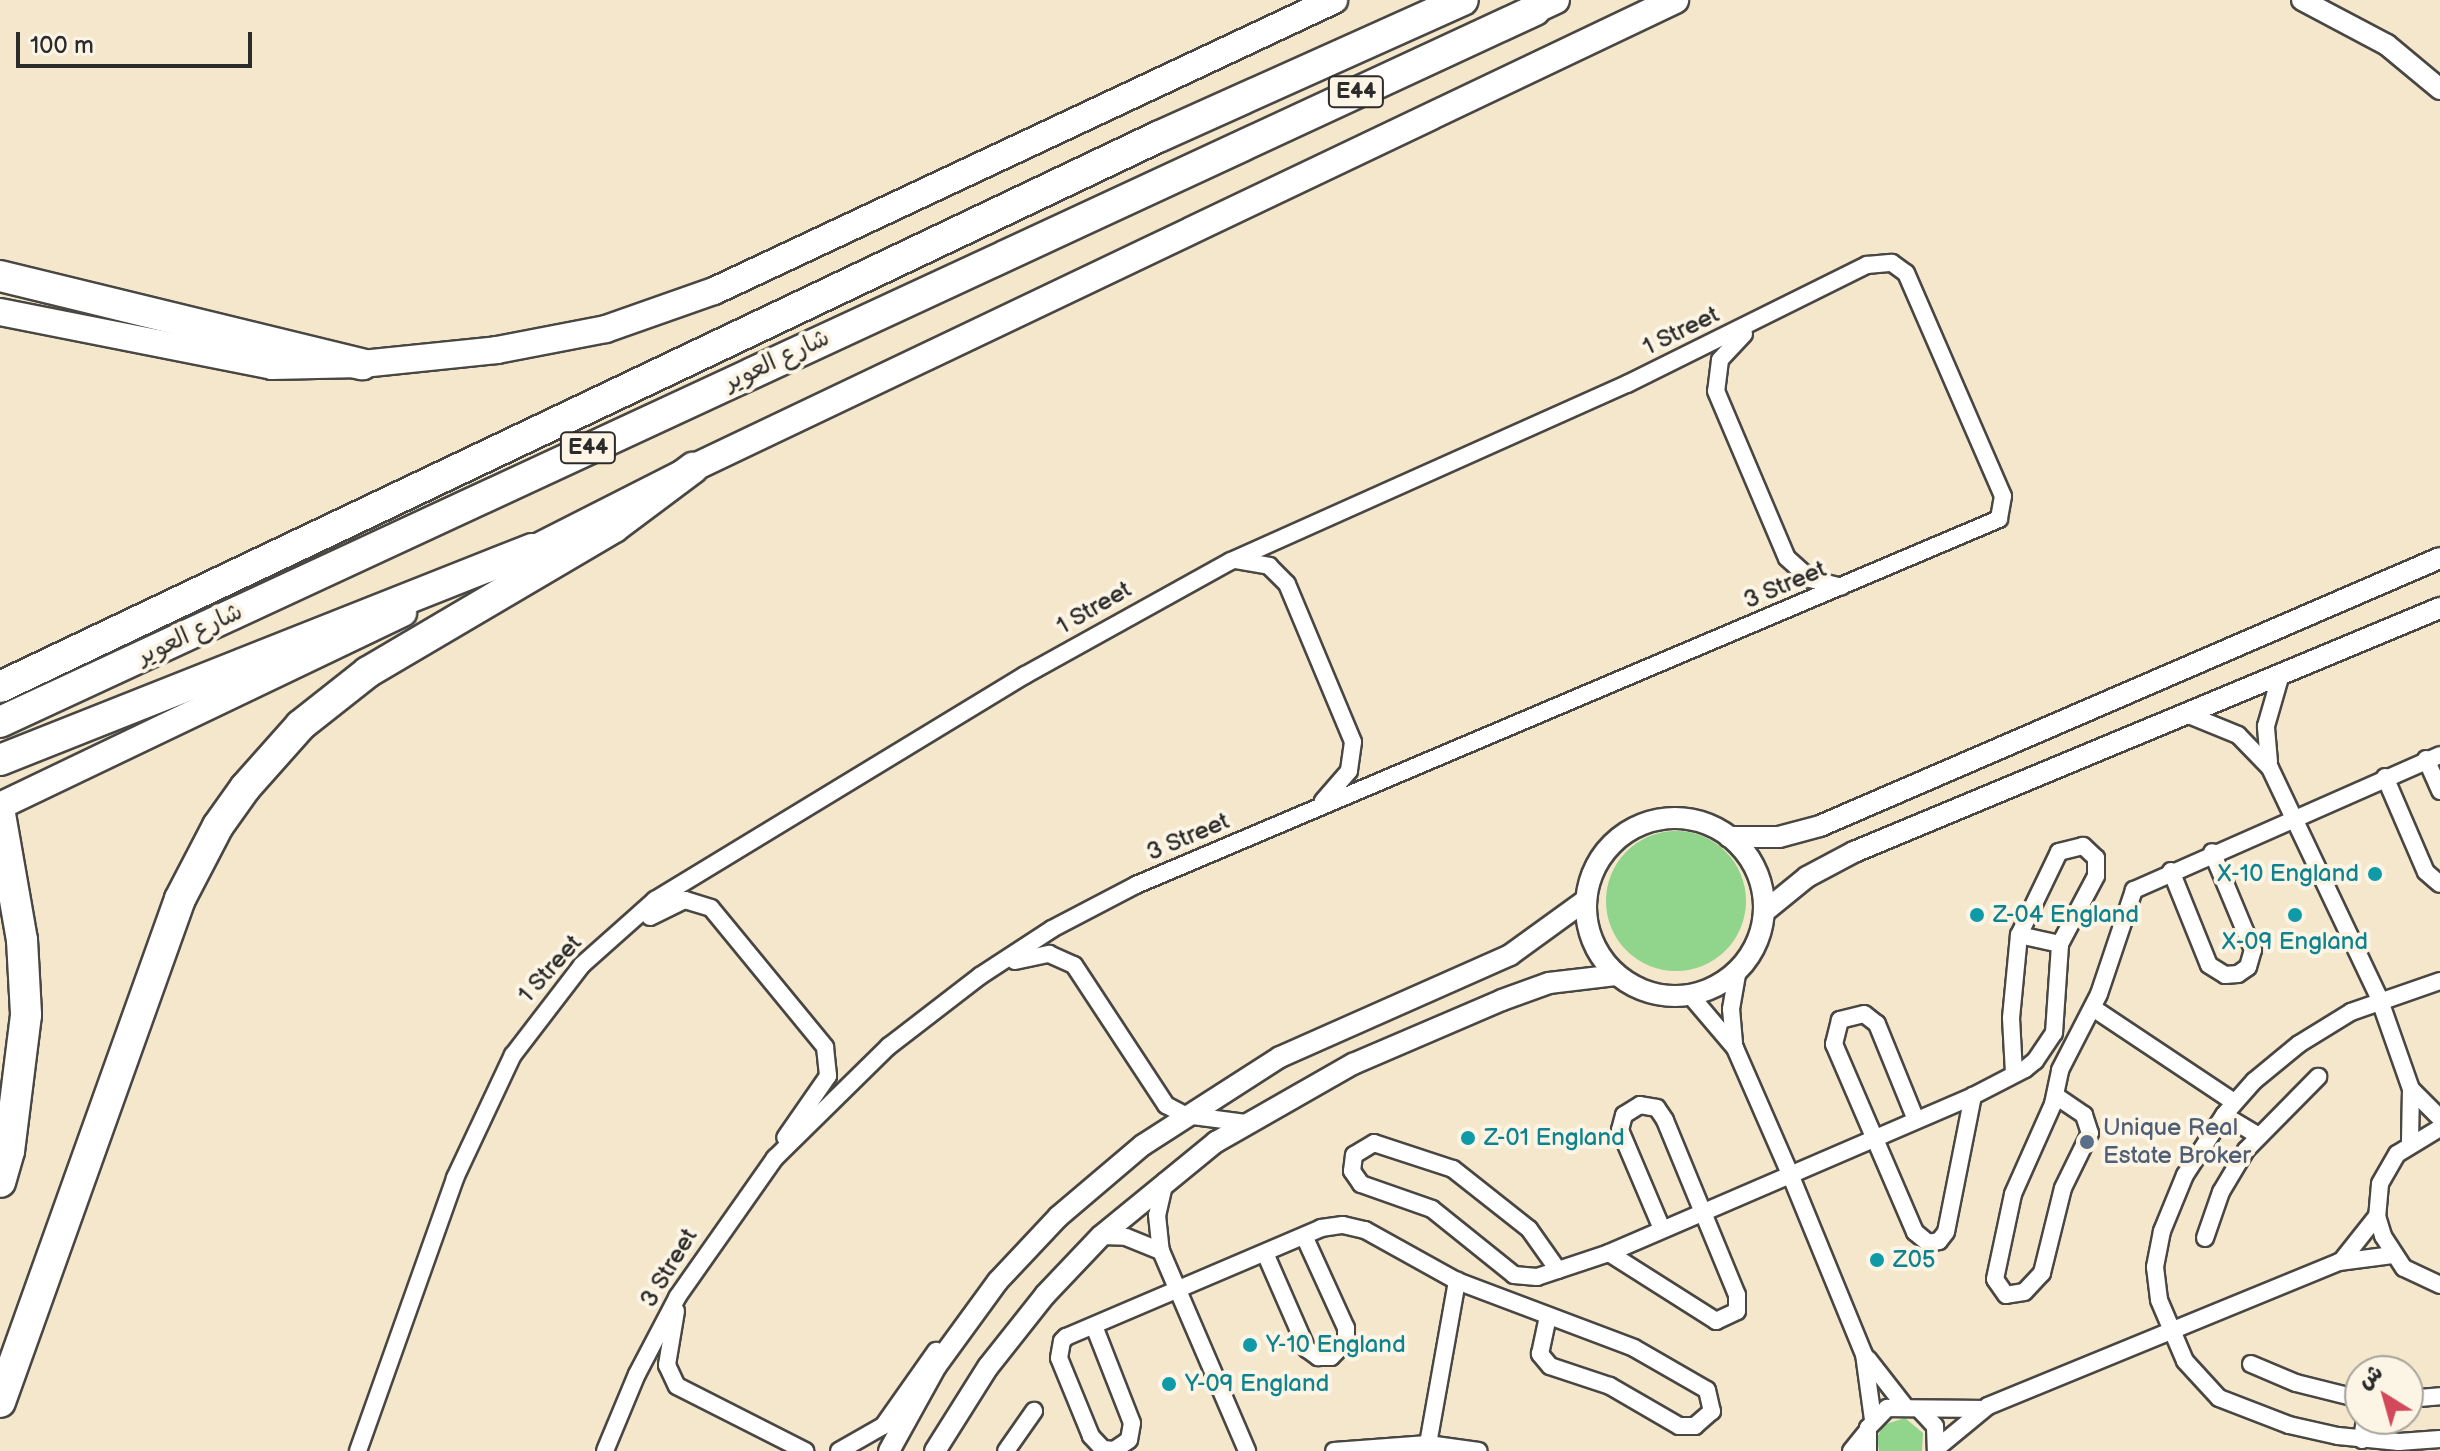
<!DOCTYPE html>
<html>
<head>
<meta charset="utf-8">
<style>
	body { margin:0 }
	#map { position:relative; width:2440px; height:1451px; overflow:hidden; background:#f4e7cc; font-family:"Balsamiq Sans","Playpen Sans Arabic",sans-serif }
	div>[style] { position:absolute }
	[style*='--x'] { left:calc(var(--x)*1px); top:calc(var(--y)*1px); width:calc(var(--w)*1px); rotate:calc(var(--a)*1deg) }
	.green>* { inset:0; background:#91d48c }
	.round { border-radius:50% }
	.roads { filter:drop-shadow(2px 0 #494743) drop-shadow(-2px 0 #494743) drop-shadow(0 2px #494743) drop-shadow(0 -2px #494743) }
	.minor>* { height:16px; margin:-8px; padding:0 8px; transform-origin:8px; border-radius:8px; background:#fff }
	.tertiary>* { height:20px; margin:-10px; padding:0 10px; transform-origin:10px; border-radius:10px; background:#fff }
	.tertiary>.ring { margin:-10px; padding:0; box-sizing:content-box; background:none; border:20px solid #fff; border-radius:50% }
	.primary>* { height:26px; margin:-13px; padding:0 13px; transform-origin:13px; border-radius:13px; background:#fff }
	.trunk>* { height:26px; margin:-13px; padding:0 13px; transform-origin:13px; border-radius:13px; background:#fff }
	.motorway>* { height:30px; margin:-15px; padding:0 15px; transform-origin:15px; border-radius:15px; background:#fff }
	.dots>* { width:22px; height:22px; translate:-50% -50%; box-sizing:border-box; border:4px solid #fcf5e5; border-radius:50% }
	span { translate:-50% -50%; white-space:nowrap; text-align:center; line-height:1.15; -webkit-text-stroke:8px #fcf5e5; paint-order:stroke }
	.shield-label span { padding:2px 6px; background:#fcf5e5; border:2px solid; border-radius:6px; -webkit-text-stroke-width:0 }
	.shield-label { font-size:22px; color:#2b2b2b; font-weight:700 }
	.street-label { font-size:24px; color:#2b2b2b }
	.culture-label { font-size:24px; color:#0d838f }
	.right { translate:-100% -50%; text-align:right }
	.left { translate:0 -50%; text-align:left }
	.service-label { font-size:24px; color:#4e5e75 }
	.north { position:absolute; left:2344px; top:1355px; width:80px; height:80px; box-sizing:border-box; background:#fcf5e5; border:2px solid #a8a49b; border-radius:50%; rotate:323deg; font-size:22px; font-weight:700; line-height:32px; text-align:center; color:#2b2b2b }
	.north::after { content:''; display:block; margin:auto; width:28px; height:36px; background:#d1495b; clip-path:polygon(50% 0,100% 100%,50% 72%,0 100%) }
	.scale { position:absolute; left:16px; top:32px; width:236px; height:36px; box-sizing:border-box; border:4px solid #2b2b2b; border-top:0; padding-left:10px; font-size:24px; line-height:28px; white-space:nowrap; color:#2b2b2b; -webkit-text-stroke:6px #fcf5e5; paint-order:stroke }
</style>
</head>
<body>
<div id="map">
	<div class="green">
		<div class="round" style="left:1606px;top:831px;width:140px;height:140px"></div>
		<div style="clip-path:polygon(1905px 1418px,1923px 1433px,1922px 1451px,1879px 1451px,1877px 1438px,1883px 1425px)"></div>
	</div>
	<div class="roads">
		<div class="minor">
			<div style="--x:1744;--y:334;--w:35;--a:133"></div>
			<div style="--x:1720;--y:360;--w:31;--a:97"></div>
			<div style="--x:1716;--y:391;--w:181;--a:67"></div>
			<div style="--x:1787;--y:558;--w:31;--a:42"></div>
			<div style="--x:1810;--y:579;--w:32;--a:14"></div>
			<div style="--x:1236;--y:560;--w:34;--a:10"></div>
			<div style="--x:1269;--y:566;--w:25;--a:45"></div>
			<div style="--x:1287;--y:584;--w:171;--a:67.3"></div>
			<div style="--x:1353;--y:742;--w:29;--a:98"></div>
			<div style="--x:1349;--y:771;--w:40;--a:131"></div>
			<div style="--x:2189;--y:715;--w:53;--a:22.2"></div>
			<div style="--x:2238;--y:735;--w:46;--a:45.9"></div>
			<div style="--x:2270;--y:768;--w:255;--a:64.6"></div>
			<div style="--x:2379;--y:998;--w:96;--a:70.6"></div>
			<div style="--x:2411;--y:1089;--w:53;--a:91.1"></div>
			<div style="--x:2426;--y:759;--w:35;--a:66"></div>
			<div style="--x:2269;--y:762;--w:36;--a:-95"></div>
			<div style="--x:2266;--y:726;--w:54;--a:-73.9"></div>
			<div style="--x:2385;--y:777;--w:103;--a:66.7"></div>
			<div style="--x:2426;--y:872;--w:18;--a:41"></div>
			<div style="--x:2171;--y:871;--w:101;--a:68"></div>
			<div style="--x:2209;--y:965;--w:19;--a:32"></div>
			<div style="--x:2225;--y:975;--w:13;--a:-4"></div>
			<div style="--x:2238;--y:974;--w:12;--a:-35"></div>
			<div style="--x:2248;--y:967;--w:18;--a:-74"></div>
			<div style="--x:2253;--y:950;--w:106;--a:-112.7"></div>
			<div style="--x:650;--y:917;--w:39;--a:-26"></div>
			<div style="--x:685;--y:900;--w:27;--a:17"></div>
			<div style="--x:711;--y:908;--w:180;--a:50.6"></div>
			<div style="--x:825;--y:1047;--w:29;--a:84"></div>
			<div style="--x:828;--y:1076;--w:75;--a:124.7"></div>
			<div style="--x:2019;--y:935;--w:42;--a:12.4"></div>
			<div style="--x:1015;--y:961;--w:35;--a:-12"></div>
			<div style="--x:1049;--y:954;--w:27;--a:24"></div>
			<div style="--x:1074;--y:965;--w:168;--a:56.7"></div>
			<div style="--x:1166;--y:1105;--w:21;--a:28"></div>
			<div style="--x:1185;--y:1115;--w:63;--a:7.4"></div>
			<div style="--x:2440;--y:981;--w:94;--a:160.8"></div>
			<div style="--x:2351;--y:1012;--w:61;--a:148.4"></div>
			<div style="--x:2299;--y:1044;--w:58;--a:140.6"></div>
			<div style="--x:2254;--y:1081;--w:45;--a:131.4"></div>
			<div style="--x:2224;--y:1115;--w:72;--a:123"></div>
			<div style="--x:2185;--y:1175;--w:61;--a:112.3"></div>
			<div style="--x:2162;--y:1231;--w:37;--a:101"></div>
			<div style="--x:2155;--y:1267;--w:33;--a:83"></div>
			<div style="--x:2159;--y:1300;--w:66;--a:66.9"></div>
			<div style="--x:2185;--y:1361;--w:50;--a:47.4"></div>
			<div style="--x:2219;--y:1398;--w:75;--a:21.1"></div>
			<div style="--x:2289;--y:1425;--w:50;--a:12.7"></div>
			<div style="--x:2338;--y:1436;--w:61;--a:5.6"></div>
			<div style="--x:2399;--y:1442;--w:41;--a:-4.2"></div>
			<div style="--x:1690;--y:995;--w:70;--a:49.7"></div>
			<div style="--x:1735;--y:1048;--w:137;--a:66.4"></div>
			<div style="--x:1790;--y:1174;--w:195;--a:67.7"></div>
			<div style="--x:1864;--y:1354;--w:67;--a:82.2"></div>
			<div style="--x:2093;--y:1008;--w:169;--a:33.7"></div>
			<div style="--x:1734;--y:1043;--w:34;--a:-95"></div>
			<div style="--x:1731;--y:1009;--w:41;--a:-80.1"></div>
			<div style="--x:2411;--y:1089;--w:41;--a:45"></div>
			<div style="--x:2056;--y:1096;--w:34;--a:34"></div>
			<div style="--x:2084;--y:1115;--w:19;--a:72"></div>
			<div style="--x:2090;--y:1133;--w:61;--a:116.1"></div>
			<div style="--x:2063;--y:1188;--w:88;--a:103.9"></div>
			<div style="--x:2042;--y:1273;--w:26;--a:133"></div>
			<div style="--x:2024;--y:1292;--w:18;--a:171"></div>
			<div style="--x:2006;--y:1295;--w:19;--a:-125"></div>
			<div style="--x:1995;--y:1279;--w:87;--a:-78"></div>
			<div style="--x:2013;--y:1194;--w:98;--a:-66"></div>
			<div style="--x:2053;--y:1104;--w:35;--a:-78"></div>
			<div style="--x:2060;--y:1070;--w:85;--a:-62.8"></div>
			<div style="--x:2099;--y:994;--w:110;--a:-71.4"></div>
			<div style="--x:2134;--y:890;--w:334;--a:-23.8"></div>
			<div style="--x:2224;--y:1115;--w:39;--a:31"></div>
			<div style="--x:1916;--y:1120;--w:104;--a:-112.1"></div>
			<div style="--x:1877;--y:1024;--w:16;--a:-142"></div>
			<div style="--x:1864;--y:1014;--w:25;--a:166"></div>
			<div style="--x:1840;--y:1020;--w:25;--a:104"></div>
			<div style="--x:1834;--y:1044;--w:205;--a:66.7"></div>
			<div style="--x:1915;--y:1232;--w:17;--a:40"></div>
			<div style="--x:1928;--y:1243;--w:11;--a:-10"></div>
			<div style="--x:1939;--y:1241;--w:11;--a:-52"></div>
			<div style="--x:1946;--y:1232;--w:139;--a:-78.8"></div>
			<div style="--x:2440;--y:1128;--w:50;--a:148.8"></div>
			<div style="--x:2397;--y:1154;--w:34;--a:120"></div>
			<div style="--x:2380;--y:1184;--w:32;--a:95"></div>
			<div style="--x:2377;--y:1216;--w:21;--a:73"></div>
			<div style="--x:2383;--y:1236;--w:38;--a:57"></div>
			<div style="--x:2404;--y:1268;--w:40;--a:25"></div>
			<div style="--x:1165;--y:1181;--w:35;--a:103"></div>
			<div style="--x:1157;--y:1215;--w:36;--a:84"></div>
			<div style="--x:1161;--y:1251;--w:218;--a:66.7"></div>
			<div style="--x:1101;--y:1236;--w:25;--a:2"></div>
			<div style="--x:1126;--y:1237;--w:38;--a:22"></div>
			<div style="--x:2205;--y:1238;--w:49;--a:-70.8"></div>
			<div style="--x:2221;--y:1192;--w:49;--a:-59.2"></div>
			<div style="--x:2246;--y:1150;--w:103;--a:-45.4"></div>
			<div style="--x:1265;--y:1253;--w:105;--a:66.4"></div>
			<div style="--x:1307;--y:1349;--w:14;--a:36"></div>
			<div style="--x:1318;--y:1357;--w:13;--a:0"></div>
			<div style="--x:1331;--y:1357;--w:21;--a:-45"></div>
			<div style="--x:1346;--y:1342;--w:14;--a:-90"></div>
			<div style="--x:1346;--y:1328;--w:101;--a:-114.5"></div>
			<div style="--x:1609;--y:1253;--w:127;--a:32.4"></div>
			<div style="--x:1716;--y:1321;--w:23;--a:-25"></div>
			<div style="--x:1737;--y:1311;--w:16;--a:-90"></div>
			<div style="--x:1737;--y:1295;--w:189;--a:-112.4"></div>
			<div style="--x:1665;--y:1120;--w:14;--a:-124"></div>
			<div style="--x:1657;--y:1108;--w:17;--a:-170"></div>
			<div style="--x:1640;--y:1105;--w:19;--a:148"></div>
			<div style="--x:1624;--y:1115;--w:16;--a:105"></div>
			<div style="--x:1620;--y:1130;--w:108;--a:67"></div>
			<div style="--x:2343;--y:1259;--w:55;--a:-51.7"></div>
			<div style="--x:1558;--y:1270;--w:50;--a:-125.3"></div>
			<div style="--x:1529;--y:1229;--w:97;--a:-141.7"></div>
			<div style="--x:1453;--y:1169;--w:83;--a:-161.8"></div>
			<div style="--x:1374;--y:1143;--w:23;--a:149"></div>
			<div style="--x:1354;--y:1155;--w:16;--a:97"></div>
			<div style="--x:1352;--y:1171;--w:16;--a:55"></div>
			<div style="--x:1361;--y:1184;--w:75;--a:19.4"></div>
			<div style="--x:1432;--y:1209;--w:105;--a:38.8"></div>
			<div style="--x:1514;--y:1275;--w:23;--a:5"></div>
			<div style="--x:1537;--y:1277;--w:76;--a:-18.4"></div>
			<div style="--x:1609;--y:1253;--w:396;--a:-23.3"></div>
			<div style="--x:1973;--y:1096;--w:59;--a:-27.4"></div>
			<div style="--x:2025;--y:1069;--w:13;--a:-39"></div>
			<div style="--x:2035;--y:1061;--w:34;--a:-56"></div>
			<div style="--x:2054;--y:1033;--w:89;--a:-86.1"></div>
			<div style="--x:2060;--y:944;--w:77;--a:-62.1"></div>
			<div style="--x:2096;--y:876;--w:18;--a:-90"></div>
			<div style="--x:2096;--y:858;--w:18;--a:-137"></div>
			<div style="--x:2083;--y:846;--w:25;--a:166"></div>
			<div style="--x:2059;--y:852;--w:92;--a:115.7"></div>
			<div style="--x:2019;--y:935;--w:83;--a:95.5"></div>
			<div style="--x:2011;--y:1018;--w:56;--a:86.9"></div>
			<div style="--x:676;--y:1311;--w:55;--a:99.5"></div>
			<div style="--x:667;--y:1365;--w:23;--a:65"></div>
			<div style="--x:677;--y:1386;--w:144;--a:26.9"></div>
			<div style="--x:1094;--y:1326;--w:104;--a:68.6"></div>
			<div style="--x:1132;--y:1423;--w:17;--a:100"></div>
			<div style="--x:1129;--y:1440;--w:18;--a:146"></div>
			<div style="--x:1114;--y:1450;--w:11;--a:-175"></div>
			<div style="--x:1103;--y:1449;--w:18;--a:-133"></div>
			<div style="--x:1091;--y:1436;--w:84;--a:-112.3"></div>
			<div style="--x:1059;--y:1358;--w:17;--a:-80"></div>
			<div style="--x:1062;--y:1341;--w:6;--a:-45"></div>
			<div style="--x:1066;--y:1337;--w:277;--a:-23.1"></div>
			<div style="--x:1321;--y:1228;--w:22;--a:-8"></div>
			<div style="--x:1343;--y:1225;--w:23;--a:13"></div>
			<div style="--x:1365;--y:1230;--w:105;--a:29"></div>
			<div style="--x:1457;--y:1281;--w:189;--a:20.7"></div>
			<div style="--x:1634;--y:1348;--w:84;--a:29.9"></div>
			<div style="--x:1707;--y:1390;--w:22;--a:77"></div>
			<div style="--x:1712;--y:1411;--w:23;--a:139"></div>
			<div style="--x:1695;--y:1426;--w:16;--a:180"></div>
			<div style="--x:1679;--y:1426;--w:80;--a:-149.9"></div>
			<div style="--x:1610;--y:1386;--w:63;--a:-161.6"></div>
			<div style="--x:1550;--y:1366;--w:16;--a:-130"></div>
			<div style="--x:1540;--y:1354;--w:39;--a:-78"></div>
			<div style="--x:1868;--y:1359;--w:58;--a:52"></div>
			<div style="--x:2251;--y:1364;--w:49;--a:22.9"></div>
			<div style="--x:2296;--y:1383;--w:66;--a:14"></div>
			<div style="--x:2408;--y:1399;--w:32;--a:-5"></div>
			<div style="--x:1919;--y:1409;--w:23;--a:47"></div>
			<div style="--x:1935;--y:1426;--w:25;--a:88"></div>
			<div style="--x:2362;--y:1440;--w:21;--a:-82"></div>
			<div style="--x:1428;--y:1444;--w:166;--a:-79.9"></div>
			<div style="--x:1937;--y:1448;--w:66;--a:-39.5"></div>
			<div style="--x:1988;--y:1406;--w:379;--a:-22.3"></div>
			<div style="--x:2339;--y:1262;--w:54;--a:-7.4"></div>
			<div style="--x:358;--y:1451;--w:290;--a:-70.4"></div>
			<div style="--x:455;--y:1178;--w:136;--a:-64.8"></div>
			<div style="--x:513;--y:1055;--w:113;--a:-52.5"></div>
			<div style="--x:582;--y:965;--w:98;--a:-41.7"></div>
			<div style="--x:655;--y:900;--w:433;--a:-31.3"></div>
			<div style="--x:1025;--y:675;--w:235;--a:-29"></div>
			<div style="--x:1231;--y:561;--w:434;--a:-24.1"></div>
			<div style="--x:1627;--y:384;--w:268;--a:-26.4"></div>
			<div style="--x:1867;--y:265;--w:25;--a:-5"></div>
			<div style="--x:1892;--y:263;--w:17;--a:36"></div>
			<div style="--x:1906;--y:273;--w:243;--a:66.5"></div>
			<div style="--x:2003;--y:496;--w:23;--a:100"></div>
			<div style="--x:1999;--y:519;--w:937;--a:157.02"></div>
			<div style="--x:1136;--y:885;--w:95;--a:152.4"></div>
			<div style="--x:1052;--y:929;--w:86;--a:146.9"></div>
			<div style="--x:980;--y:976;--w:115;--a:142.4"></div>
			<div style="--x:889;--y:1046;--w:160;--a:135.5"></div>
			<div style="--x:775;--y:1158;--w:169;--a:125.1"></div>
			<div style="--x:678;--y:1296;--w:88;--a:117.7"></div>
			<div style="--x:637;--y:1374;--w:83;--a:112.6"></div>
			<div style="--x:839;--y:1451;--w:51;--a:-29.6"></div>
			<div style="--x:883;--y:1426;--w:92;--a:-54.8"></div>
			<div style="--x:1006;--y:1451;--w:49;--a:-55"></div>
			<div style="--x:1334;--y:1451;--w:94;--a:-4.3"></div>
			<div style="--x:1428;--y:1444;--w:51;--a:7.8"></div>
			<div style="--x:1851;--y:1451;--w:27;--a:-51"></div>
			<div style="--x:1868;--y:1451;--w:23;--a:-90"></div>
			<div style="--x:1868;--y:1428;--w:28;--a:-46"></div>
			<div style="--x:1887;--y:1408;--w:94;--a:0.6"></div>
		</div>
		<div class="tertiary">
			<div style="--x:2302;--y:0;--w:96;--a:27.9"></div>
			<div style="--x:2387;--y:45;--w:69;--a:39.7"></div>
			<div class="ring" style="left:1586px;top:818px;width:158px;height:158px"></div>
			<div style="--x:1729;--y:837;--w:50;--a:0"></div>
			<div style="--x:1779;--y:837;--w:42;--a:-15"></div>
			<div style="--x:1820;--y:826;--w:675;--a:-23.38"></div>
			<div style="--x:1764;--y:912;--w:55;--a:-39.1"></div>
			<div style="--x:1807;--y:877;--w:53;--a:-28"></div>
			<div style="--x:1854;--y:852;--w:635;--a:-22.61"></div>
			<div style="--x:889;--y:1451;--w:97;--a:-61.1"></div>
			<div style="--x:936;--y:1366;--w:105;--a:-53.9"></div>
			<div style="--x:998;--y:1281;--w:88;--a:-46.8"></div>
			<div style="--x:1058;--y:1217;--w:111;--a:-40.3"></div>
			<div style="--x:1143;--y:1145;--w:163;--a:-32.7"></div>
			<div style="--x:1280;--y:1057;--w:252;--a:-23.9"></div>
			<div style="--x:1510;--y:955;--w:94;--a:-35.9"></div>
			<div style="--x:935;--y:1451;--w:99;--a:-57.8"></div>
			<div style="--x:988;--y:1367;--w:92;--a:-51.6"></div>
			<div style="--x:1045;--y:1295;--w:81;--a:-46.5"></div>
			<div style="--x:1101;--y:1236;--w:149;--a:-39.3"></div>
			<div style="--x:1216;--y:1142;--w:158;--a:-29.7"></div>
			<div style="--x:1353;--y:1064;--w:162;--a:-23.2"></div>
			<div style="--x:1502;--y:1000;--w:50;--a:-19.9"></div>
			<div style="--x:1549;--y:983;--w:67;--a:-6.8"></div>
		</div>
		<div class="primary">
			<div style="--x:0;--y:312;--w:277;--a:11.2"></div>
			<div style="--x:272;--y:366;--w:90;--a:-1.3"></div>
			<div style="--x:362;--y:364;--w:136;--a:-5.9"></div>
			<div style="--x:497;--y:350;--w:111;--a:-10.9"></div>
			<div style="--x:606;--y:329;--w:114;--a:-19.4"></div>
			<div style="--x:714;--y:291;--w:685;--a:-25.14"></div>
			<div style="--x:514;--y:559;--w:201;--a:-26.9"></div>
			<div style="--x:693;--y:468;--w:1088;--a:-25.48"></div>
			<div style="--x:0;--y:806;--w:447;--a:-25.6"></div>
		</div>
		<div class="trunk">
			<div style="--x:1535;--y:10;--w:23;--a:-25"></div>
		</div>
		<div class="motorway">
			<div style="--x:0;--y:276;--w:373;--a:13.7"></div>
			<div style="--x:0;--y:687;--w:1282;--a:-25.41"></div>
			<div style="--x:1158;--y:137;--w:334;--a:-24.2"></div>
			<div style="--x:0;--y:722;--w:1692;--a:-24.88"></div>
			<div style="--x:0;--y:760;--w:572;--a:-21.63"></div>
			<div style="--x:0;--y:814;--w:128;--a:80.1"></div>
			<div style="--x:22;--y:940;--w:75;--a:86.9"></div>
			<div style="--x:26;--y:1015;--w:137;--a:97.1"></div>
			<div style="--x:9;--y:1151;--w:32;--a:106"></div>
			<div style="--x:0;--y:1402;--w:534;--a:-70.31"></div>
			<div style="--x:180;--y:899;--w:82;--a:-62.5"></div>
			<div style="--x:218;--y:826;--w:47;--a:-54.6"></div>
			<div style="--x:245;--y:788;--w:84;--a:-48.4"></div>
			<div style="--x:301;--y:725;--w:85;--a:-38.3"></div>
			<div style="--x:368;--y:672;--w:286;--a:-30.5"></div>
			<div style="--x:614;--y:527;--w:99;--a:-36.8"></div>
		</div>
	</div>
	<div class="dots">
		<div style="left:2375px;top:874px;background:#0f9aa8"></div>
		<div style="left:1977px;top:915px;background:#0f9aa8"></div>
		<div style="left:2295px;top:915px;background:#0f9aa8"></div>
		<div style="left:1468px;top:1138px;background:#0f9aa8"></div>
		<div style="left:2087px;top:1142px;background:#5c6f8a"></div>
		<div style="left:1877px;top:1260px;background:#0f9aa8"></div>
		<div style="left:1250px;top:1345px;background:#0f9aa8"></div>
		<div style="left:1169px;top:1384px;background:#0f9aa8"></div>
	</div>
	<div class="shield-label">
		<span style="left:1356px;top:92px">E44</span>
		<span style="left:588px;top:448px">E44</span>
	</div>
	<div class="street-label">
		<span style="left:1681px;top:331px;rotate:-26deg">1 Street</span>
		<span style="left:777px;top:360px;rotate:-25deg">شارع العوير</span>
		<span style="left:1785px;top:585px;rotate:-23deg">3 Street</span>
		<span style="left:1094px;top:608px;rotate:-30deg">1 Street</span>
		<span style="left:190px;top:634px;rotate:-25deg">شارع العوير</span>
		<span style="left:1188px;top:837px;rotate:-23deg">3 Street</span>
		<span style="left:550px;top:969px;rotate:-48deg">1 Street</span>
		<span style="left:669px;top:1268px;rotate:-59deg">3 Street</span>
	</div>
	<div class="culture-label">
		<span class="right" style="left:2359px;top:874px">X-10 England</span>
		<span class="left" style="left:1993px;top:915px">Z-04 England</span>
		<span style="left:2295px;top:942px">X-09 England</span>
		<span class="left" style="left:1484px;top:1138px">Z-01 England</span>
		<span class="left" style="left:1893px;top:1260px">Z05</span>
		<span class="left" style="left:1266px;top:1345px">Y-10 England</span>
		<span class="left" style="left:1185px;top:1384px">Y-09 England</span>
	</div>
	<div class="service-label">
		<span class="left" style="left:2103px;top:1142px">Unique Real<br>Estate Broker</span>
	</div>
	<div class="north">ش</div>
	<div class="scale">100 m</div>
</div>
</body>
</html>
